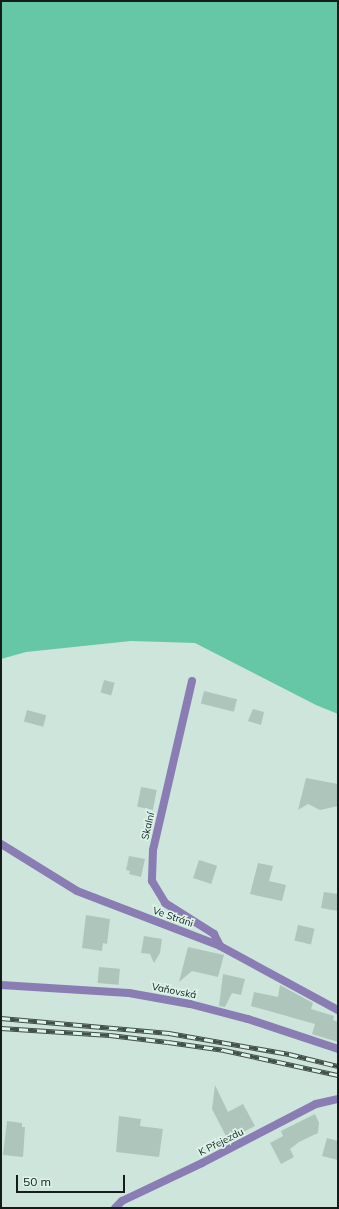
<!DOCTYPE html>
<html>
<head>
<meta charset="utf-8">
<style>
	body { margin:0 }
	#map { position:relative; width:339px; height:1209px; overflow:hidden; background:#cee5dc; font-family:Mulish,sans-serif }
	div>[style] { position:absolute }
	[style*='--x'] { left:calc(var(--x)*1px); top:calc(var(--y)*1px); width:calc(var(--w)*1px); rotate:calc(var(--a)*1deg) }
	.green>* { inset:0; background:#66c7a6 }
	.building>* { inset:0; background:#aec5bb; transform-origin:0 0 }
	.minor>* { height:8px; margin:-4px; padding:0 4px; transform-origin:4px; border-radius:4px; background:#897db3 }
	.rail>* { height:4.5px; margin-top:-2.25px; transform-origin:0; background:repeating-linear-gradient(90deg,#dbf3e9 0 9px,#424f4a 0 18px); box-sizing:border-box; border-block:1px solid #424f4a }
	span { translate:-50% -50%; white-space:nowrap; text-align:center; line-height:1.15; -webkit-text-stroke:3.5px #dbf3e9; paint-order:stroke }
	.street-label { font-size:10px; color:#141d19 }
	.frame { position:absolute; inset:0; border:2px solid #141d19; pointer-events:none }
	.scale { position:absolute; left:16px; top:1175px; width:109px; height:18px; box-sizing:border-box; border:2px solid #141d19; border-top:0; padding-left:5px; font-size:12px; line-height:14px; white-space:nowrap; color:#141d19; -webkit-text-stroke:3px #dbf3e9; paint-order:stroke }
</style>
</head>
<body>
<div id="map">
	<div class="green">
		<div style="clip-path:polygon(1px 1px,338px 1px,338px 714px,316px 705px,195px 643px,131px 641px,26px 652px,1px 659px)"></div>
	</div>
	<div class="building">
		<div style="left:104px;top:680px;width:11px;height:13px;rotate:15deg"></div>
		<div style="left:204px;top:691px;width:34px;height:13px;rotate:14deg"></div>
		<div style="clip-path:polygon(253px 709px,264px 712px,261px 725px,248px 721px)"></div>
		<div style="left:27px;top:710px;width:20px;height:12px;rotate:15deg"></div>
		<div style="clip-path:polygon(306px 778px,338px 784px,338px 806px,320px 810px,308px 804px,298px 810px)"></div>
		<div style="left:141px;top:787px;width:16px;height:20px;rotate:11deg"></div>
		<div style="clip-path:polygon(129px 856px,145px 859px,141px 877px,129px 874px,130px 871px,126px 870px)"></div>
		<div style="left:199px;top:860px;width:19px;height:19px;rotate:18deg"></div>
		<div style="clip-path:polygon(258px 863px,273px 866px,269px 881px,286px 885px,282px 901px,250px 894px)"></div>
		<div style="clip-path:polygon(324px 892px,338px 894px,338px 911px,321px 908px)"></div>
		<div style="clip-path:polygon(86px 915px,110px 919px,107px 944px,103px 943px,102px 951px,82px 948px)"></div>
		<div style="left:298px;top:925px;width:17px;height:16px;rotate:13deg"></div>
		<div style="clip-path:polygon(144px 936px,162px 939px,160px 953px,154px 963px,150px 954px,141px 953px)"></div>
		<div style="clip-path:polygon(188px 947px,224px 955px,218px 977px,192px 971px,179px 982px)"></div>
		<div style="left:99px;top:967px;width:21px;height:16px;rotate:5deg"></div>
		<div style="clip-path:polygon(223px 974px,245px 979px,241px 995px,232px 993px,225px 1007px,219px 1006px)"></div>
		<div style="clip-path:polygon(280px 985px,313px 1003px,311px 1009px,334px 1016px,333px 1020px,338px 1022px,338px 1042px,312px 1034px,315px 1024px,251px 1006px,254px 992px,278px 997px)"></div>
		<div style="clip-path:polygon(215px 1085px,228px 1112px,243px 1104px,255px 1126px,228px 1140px,212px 1109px)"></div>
		<div style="clip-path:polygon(315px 1114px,319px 1123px,318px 1133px,299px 1142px,290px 1149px,294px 1157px,281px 1164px,270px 1143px,283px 1136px,281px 1131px)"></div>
		<div style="clip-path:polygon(119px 1116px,141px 1119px,140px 1126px,163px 1129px,159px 1157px,116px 1152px)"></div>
		<div style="clip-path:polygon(7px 1121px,22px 1123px,22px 1127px,25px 1127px,23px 1157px,3px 1155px)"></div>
		<div style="clip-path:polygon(327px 1138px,338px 1141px,338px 1160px,322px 1156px)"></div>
	</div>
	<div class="minor">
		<div style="--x:192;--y:681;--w:173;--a:103"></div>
		<div style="--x:153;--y:850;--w:31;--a:92"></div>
		<div style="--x:152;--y:881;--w:26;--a:59"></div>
		<div style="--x:165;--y:903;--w:58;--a:32.3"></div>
		<div style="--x:214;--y:934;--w:13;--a:63"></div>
		<div style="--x:1;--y:844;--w:89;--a:31.7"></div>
		<div style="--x:77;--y:891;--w:153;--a:21"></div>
		<div style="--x:220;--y:946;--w:134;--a:28.5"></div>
		<div style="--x:1;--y:985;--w:128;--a:3.6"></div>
		<div style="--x:129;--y:993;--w:62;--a:10.2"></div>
		<div style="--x:190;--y:1004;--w:60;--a:14.5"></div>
		<div style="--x:248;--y:1019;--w:95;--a:18.4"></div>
		<div style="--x:115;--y:1208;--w:10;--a:-45"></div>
		<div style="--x:122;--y:1201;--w:89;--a:-25.4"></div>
		<div style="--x:202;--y:1163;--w:128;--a:-27.4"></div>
		<div style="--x:316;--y:1104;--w:23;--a:-13"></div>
	</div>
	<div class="rail">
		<div style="--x:1;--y:1018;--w:169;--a:5.1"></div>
		<div style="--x:169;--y:1033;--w:122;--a:9.9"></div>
		<div style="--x:289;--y:1054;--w:50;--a:13.8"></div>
		<div style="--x:1;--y:1028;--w:109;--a:3.7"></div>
		<div style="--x:110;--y:1035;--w:58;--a:6.9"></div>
		<div style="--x:168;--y:1042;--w:57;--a:8.1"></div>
		<div style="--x:224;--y:1050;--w:117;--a:12.4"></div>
	</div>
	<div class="street-label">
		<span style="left:148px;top:826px;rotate:-77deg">Skalní</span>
		<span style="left:173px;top:917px;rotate:19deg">Ve Stráni</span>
		<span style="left:174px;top:991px;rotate:11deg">Vaňovská</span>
		<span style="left:221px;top:1142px;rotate:-27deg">K Přejezdu</span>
	</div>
	<div class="frame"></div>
	<div class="scale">50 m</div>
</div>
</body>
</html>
